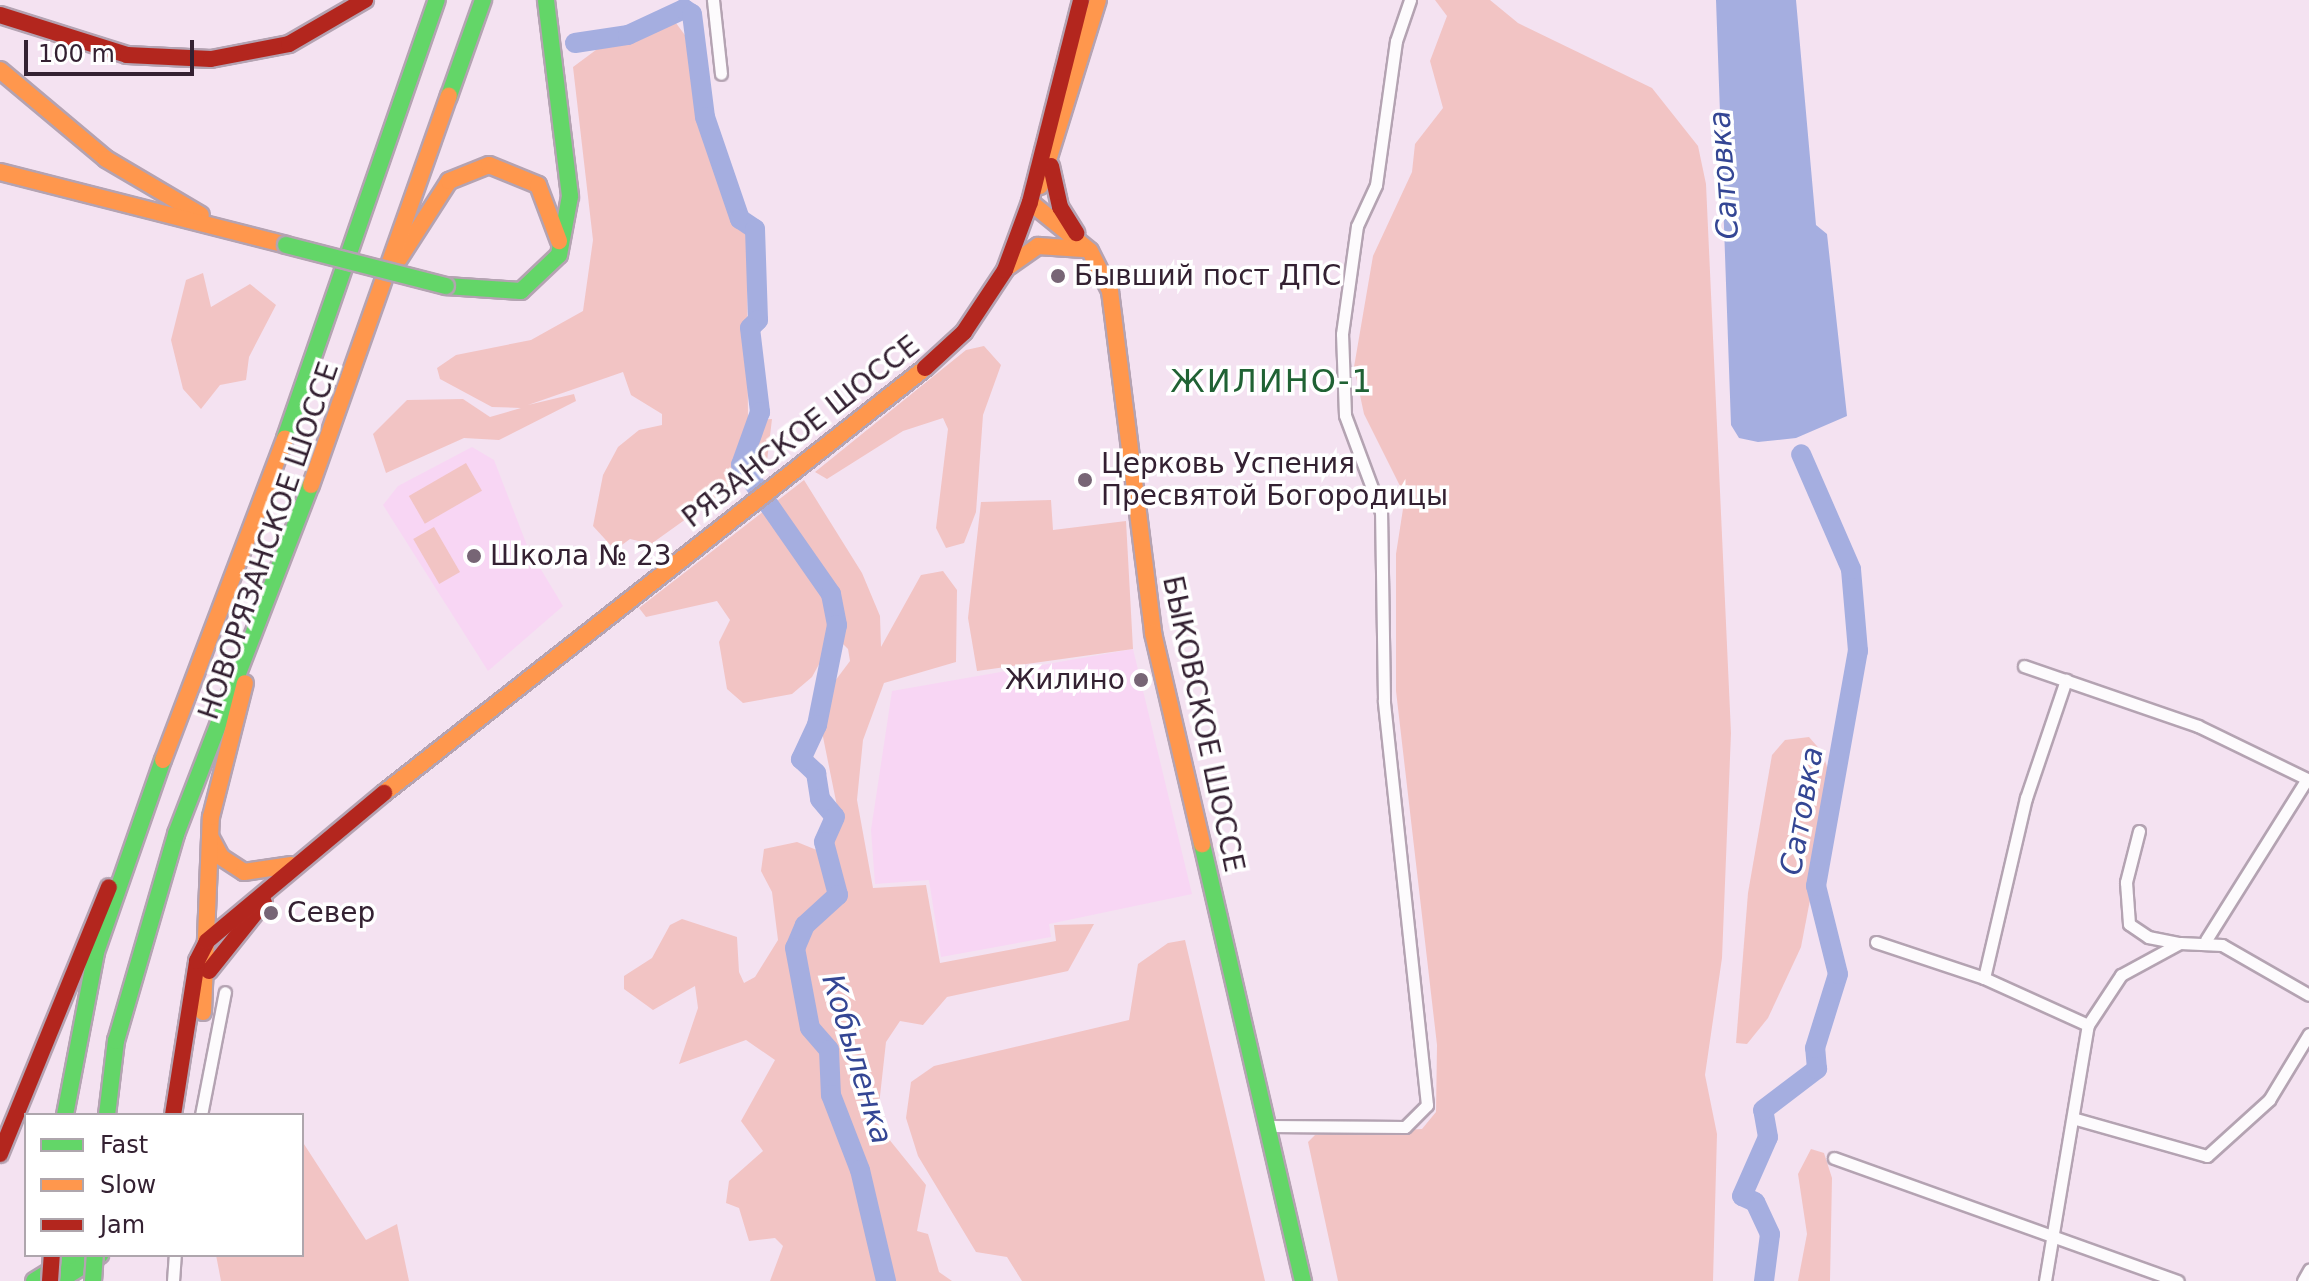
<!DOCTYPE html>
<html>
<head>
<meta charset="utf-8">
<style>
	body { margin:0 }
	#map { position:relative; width:2309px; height:1281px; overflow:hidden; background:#f4e2f1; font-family:"DejaVu Sans",sans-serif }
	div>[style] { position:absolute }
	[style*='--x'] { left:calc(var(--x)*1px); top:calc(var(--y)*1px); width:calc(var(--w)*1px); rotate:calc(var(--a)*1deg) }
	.built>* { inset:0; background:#f8d6f4 }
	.green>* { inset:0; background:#f2c4c4; transform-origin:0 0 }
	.water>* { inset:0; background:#a5aee0 }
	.river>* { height:20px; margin:-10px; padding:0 10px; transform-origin:10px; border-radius:10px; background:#a5aee0 }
	.roads { filter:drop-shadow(2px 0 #b4a3b2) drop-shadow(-2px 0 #b4a3b2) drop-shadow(0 2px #b4a3b2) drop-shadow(0 -2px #b4a3b2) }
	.street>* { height:11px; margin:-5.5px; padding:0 5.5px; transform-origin:5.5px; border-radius:5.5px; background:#fdfbfd }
	.fast>* { height:16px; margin:-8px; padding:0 8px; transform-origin:8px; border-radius:8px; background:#63d668 }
	.slow>* { height:16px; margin:-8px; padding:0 8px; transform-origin:8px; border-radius:8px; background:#ff974d }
	.jam>* { height:16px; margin:-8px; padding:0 8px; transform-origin:8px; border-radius:8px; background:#b3261e }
	.bridges { filter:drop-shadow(2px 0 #b4a3b2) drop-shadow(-2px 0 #b4a3b2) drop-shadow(0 2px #b4a3b2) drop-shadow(0 -2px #b4a3b2) }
	.fast-bridge>* { height:16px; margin:-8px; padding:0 8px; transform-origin:8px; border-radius:8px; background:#63d668 }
	.jam-bridge>* { height:16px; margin:-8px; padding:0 8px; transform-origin:8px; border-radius:8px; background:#b3261e }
	.dots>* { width:22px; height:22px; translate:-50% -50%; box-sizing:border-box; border:4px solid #fff; border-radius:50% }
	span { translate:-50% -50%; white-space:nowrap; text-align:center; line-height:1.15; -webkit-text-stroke:7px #fff; paint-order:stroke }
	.poi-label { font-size:28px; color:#342132 }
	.left { translate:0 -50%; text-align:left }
	.right { translate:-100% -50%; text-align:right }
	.street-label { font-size:28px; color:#342132 }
	.water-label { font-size:30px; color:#344694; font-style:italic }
	.quarter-label { font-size:32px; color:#206234; letter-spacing:2px }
	.legend { position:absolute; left:24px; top:1113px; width:280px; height:144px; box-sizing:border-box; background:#fff; border:2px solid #aea6ad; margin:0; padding:10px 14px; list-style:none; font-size:24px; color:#342132 }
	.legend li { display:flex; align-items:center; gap:16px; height:40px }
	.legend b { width:40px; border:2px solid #aea6ad }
	.scale { position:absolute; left:24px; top:40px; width:170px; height:36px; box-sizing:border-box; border:4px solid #342132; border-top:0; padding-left:10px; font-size:24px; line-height:28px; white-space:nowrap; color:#342132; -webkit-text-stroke:6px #fff; paint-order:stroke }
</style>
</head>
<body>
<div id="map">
	<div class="built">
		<div style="clip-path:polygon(472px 447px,494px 460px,528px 548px,563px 606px,488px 671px,383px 505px,398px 486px)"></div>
		<div style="clip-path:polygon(1133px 649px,1192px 894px,1049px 924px,1051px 937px,941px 957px,929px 880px,875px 884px,871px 830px,892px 691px)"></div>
	</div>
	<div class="green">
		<div style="clip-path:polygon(1435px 0,1490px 0,1518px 23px,1652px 88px,1698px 146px,1706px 184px,1731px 733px,1722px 958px,1705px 1075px,1717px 1134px,1713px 1281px,1338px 1281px,1308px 1142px,1315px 1135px,1422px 1129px,1436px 1112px,1437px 1045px,1396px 691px,1396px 554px,1405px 496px,1364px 414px,1354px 367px,1373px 256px,1412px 172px,1415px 144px,1443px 108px,1430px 61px,1447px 16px)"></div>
		<div style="clip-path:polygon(676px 23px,690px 42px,697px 121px,747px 236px,748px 420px,772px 419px,767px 461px,651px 544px,630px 539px,615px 550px,593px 526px,603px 475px,618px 447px,639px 430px,662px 425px,662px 414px,631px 395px,623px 372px,528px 405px,574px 394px,576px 401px,499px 440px,464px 438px,386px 473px,373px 434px,407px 400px,463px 399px,490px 417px,521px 408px,492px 407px,440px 379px,437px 368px,456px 355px,531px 340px,583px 311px,593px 240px,573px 67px,600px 47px)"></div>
		<div style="clip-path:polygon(203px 273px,211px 307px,250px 284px,276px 305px,249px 357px,246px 380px,220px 385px,201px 409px,183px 389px,171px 340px,186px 280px)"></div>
		<div style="clip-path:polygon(984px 346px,1001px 365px,983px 415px,976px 512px,964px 543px,946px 548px,936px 528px,948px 429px,943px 418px,903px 431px,827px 479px,815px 472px,966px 350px)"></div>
		<div style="left:466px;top:463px;width:32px;height:66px;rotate:60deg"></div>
		<div style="clip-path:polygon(804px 480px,862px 573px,880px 616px,881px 647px,921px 575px,943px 571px,957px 590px,956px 662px,884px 683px,863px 740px,857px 800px,873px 888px,926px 885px,940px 963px,1056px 941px,1054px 925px,1094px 924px,1068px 971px,947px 997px,923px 1025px,900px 1021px,886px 1042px,879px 1105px,888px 1138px,926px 1185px,917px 1231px,928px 1234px,939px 1272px,952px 1281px,770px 1281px,783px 1246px,775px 1238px,749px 1241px,739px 1208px,726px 1203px,729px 1181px,763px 1151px,741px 1121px,775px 1060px,746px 1040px,679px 1064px,698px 1008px,695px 986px,653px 1010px,624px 989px,624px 976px,652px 958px,670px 925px,682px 919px,737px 937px,739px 972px,744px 983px,755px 977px,778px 940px,772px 892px,761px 871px,764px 849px,797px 842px,829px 855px,834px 843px,840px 821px,821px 727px,835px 681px,850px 661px,848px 649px,840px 641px,829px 646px,812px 677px,792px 694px,743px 703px,727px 689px,719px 642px,730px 620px,717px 601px,646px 617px,639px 608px)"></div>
		<div style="clip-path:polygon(1051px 500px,1053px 530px,1126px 521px,1133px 649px,977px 671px,968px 618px,981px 502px)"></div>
		<div style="left:434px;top:527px;width:52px;height:24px;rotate:60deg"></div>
		<div style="clip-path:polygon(1809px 737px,1823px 753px,1832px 785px,1801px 947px,1768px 1018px,1747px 1044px,1736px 1043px,1748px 893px,1772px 755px,1785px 740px)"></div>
		<div style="clip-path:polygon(1185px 940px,1265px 1281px,1022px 1281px,1007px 1257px,976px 1252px,918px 1156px,906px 1118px,911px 1082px,934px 1066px,1129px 1020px,1138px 964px,1168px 943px)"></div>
		<div style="clip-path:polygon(302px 1141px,366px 1240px,397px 1224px,409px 1281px,221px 1281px,216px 1255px,302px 1255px)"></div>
		<div style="clip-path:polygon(1811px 1149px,1824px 1153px,1832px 1178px,1830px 1281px,1798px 1281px,1807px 1234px,1798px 1174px)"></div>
	</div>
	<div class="water">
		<div style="clip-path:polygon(1716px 0,1796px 0,1816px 225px,1827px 234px,1847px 416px,1796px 438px,1758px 442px,1739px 438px,1731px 425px)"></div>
	</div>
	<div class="river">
		<div style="--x:575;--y:43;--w:54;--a:-8.6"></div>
		<div style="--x:628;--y:35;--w:62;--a:-24.9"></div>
		<div style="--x:684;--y:9;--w:9;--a:32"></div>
		<div style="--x:692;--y:14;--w:104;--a:82.8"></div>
		<div style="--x:705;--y:117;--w:108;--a:71.1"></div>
		<div style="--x:740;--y:219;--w:18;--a:34"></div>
		<div style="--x:755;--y:229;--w:91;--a:88.1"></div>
		<div style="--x:758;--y:320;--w:11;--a:135"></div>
		<div style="--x:750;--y:328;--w:85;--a:83.2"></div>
		<div style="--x:760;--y:412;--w:56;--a:109.7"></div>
		<div style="--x:741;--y:465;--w:157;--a:55.1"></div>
		<div style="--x:831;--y:594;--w:32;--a:79"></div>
		<div style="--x:837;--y:625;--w:102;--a:101.3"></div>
		<div style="--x:817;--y:725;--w:38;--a:115"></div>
		<div style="--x:801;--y:759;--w:21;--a:43"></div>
		<div style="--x:816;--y:773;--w:26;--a:81"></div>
		<div style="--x:820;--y:799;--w:23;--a:50"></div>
		<div style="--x:835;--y:817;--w:27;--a:114"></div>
		<div style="--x:824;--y:842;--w:55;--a:75.2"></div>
		<div style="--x:838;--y:895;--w:45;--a:137.7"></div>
		<div style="--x:805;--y:925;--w:25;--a:113"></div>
		<div style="--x:795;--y:948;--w:81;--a:79.4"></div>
		<div style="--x:810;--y:1028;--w:29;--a:49"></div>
		<div style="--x:829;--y:1050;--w:45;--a:87.5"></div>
		<div style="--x:831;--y:1095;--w:80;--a:68.9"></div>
		<div style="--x:860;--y:1170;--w:114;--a:76.8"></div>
		<div style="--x:1764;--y:1281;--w:47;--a:-82.7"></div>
		<div style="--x:1770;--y:1234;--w:35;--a:-115"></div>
		<div style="--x:1755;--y:1202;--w:14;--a:-155"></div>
		<div style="--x:1742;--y:1196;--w:64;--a:-66.2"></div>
		<div style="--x:1768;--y:1137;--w:27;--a:-100"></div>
		<div style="--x:1763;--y:1110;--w:68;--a:-37.2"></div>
		<div style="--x:1817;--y:1069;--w:21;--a:-95"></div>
		<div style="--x:1815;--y:1048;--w:77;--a:-72.7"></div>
		<div style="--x:1838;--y:974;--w:91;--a:-104"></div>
		<div style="--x:1816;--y:886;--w:239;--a:-79.9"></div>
		<div style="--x:1858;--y:651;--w:82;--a:-94.9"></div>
		<div style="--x:1851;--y:569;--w:125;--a:-113.5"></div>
	</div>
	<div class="roads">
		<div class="street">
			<div style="--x:713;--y:0;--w:74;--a:83.8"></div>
			<div style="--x:2024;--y:666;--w:184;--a:19"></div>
			<div style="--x:2198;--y:726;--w:123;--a:25.9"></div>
			<div style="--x:2139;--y:831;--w:53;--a:104.3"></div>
			<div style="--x:2126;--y:882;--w:42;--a:85.9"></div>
			<div style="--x:2129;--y:924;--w:23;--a:34"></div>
			<div style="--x:2148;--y:937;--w:32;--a:11"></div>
			<div style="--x:2206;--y:940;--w:190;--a:-57.9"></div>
			<div style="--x:1876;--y:942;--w:114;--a:18.4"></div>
			<div style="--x:1984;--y:978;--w:114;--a:24.3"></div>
			<div style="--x:2088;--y:1025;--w:60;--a:-56.6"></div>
			<div style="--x:2121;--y:975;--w:67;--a:-28.5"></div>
			<div style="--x:2180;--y:943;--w:42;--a:2.7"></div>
			<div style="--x:2222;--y:945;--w:100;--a:29.9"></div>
			<div style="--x:1984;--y:978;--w:185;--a:-76.9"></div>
			<div style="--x:2026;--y:798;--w:125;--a:-71.3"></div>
			<div style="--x:201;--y:1115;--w:125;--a:-79"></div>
			<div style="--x:2076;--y:1119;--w:136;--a:15.8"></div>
			<div style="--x:2207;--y:1156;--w:84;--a:-42.1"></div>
			<div style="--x:2269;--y:1100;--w:77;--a:-58.8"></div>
			<div style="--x:1269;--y:1126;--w:136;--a:0.4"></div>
			<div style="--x:1405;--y:1127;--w:31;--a:-45"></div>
			<div style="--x:1427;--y:1105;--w:407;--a:-96.1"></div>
			<div style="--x:1384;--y:700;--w:188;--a:-90.9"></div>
			<div style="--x:1381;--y:512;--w:103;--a:-110.4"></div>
			<div style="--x:1345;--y:415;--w:81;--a:-92.1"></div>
			<div style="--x:1342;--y:334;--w:109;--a:-82.1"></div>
			<div style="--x:1357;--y:226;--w:45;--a:-65.1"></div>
			<div style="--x:1376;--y:185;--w:145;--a:-82.1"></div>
			<div style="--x:1396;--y:41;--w:43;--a:-71.1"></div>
			<div style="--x:1834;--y:1158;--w:365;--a:19.7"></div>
			<div style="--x:173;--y:1281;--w:26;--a:-86"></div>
			<div style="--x:2045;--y:1281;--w:260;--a:-80.5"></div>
			<div style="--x:2303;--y:1281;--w:13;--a:-61"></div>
		</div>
		<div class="fast">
			<div style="--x:449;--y:96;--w:102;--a:-70.5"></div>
			<div style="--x:446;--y:286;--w:75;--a:3.8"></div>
			<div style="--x:521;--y:291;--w:52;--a:-43.5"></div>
			<div style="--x:559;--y:255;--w:60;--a:-79.4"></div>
			<div style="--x:570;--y:196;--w:197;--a:-97"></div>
			<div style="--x:285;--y:438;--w:464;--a:-70.9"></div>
			<div style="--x:1202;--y:844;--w:449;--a:77"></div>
			<div style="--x:65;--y:1115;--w:166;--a:-79.2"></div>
			<div style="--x:96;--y:952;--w:203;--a:-70.8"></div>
			<div style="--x:107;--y:1115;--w:75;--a:-83.1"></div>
			<div style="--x:116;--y:1041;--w:216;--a:-73.8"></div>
			<div style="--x:176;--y:834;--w:374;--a:-68.9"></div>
			<div style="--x:34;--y:1281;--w:49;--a:-31.8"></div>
			<div style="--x:59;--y:1281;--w:49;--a:-32.4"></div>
		</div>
		<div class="slow">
			<div style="--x:0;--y:70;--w:138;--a:40"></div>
			<div style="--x:106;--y:159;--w:110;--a:30.5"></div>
			<div style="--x:0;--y:172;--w:295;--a:14.3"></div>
			<div style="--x:1040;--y:186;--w:195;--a:-72.7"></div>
			<div style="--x:1030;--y:202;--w:77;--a:39.2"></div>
			<div style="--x:1090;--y:251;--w:45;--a:63.4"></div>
			<div style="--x:1110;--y:291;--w:345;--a:82.8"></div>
			<div style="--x:1153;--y:633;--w:217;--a:76.9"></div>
			<div style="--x:399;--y:259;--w:93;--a:-57.3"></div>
			<div style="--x:449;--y:181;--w:43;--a:-21.8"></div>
			<div style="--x:489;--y:165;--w:53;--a:22.2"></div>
			<div style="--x:538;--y:185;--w:60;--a:69.4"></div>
			<div style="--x:1008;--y:267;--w:37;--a:-35"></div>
			<div style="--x:1038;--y:246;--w:45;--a:3.8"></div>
			<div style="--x:311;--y:485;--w:413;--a:-70.5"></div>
			<div style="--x:163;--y:760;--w:344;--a:-69.2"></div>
			<div style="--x:384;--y:793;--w:688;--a:-38.15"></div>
			<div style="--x:211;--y:838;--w:21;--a:62"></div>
			<div style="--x:221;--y:857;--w:27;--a:33"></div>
			<div style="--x:244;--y:872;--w:48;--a:-8.5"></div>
			<div style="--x:203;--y:1012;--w:195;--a:-87.7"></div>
			<div style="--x:211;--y:817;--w:138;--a:-75.8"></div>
		</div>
		<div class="jam">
			<div style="--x:0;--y:15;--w:133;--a:17.5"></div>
			<div style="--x:127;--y:55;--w:84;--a:2.7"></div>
			<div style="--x:211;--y:59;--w:79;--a:-10.9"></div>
			<div style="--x:289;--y:44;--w:88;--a:-30.1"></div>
			<div style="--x:1051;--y:166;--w:42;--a:77.6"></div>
			<div style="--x:1060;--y:207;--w:31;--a:58"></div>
			<div style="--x:925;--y:368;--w:53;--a:-42.7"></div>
			<div style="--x:964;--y:332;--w:74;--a:-56.5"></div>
			<div style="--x:1005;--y:270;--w:72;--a:-69.8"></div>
			<div style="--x:1030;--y:202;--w:208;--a:-75.8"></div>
			<div style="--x:209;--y:971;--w:88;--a:-51.4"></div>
			<div style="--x:173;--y:1115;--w:156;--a:-81.1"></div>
			<div style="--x:197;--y:961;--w:22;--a:-63"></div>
			<div style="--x:207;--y:941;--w:231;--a:-39.9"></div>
			<div style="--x:0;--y:1154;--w:288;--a:-67.8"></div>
		</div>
	</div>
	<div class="bridges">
		<div class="fast-bridge">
			<div style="--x:286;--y:245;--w:165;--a:14.4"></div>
			<div style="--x:93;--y:1281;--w:26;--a:-86"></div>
		</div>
		<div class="jam-bridge">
			<div style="--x:50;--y:1281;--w:26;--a:-86"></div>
		</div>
	</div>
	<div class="dots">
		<div style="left:1058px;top:276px;background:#776575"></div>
		<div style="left:1085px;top:480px;background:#776575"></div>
		<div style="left:474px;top:556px;background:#776575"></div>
		<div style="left:1141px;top:680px;background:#776575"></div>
		<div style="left:271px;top:913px;background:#776575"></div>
	</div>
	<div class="poi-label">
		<span class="left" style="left:1074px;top:276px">Бывший пост ДПС</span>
		<span class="left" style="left:1101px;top:480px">Церковь Успения<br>Пресвятой Богородицы</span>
		<span class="left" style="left:490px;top:556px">Школа № 23</span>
		<span class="right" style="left:1125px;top:680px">Жилино</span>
		<span class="left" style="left:287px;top:913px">Север</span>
	</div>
	<div class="street-label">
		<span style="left:801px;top:432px;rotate:-38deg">РЯЗАНСКОЕ ШОССЕ</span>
		<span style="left:269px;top:541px;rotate:-71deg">НОВОРЯЗАНСКОЕ ШОССЕ</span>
		<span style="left:1203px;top:724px;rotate:78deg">БЫКОВСКОЕ ШОССЕ</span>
	</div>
	<div class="water-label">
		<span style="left:1724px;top:175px;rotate:-94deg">Сатовка</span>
		<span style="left:1802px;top:811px;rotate:-80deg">Сатовка</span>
		<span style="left:857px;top:1059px;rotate:73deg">Кобыленка</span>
	</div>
	<div class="quarter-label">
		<span style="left:1272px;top:381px">ЖИЛИНО-1</span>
	</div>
	<ul class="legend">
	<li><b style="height:10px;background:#63d668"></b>Fast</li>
	<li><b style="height:10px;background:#ff974d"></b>Slow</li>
	<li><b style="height:10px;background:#b3261e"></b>Jam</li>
	</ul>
	<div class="scale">100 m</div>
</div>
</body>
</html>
